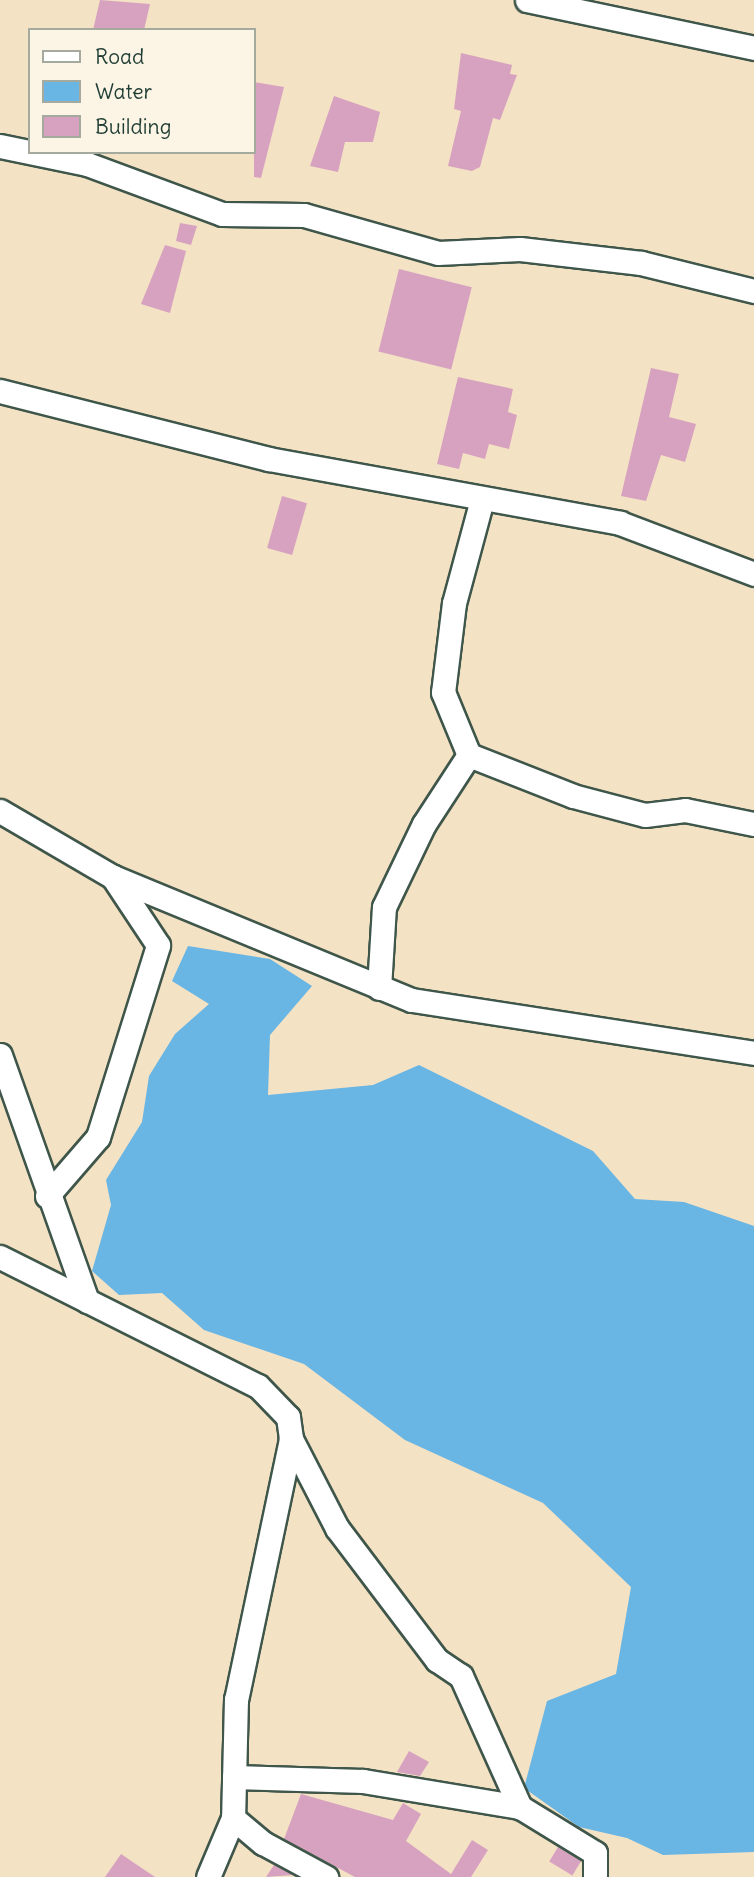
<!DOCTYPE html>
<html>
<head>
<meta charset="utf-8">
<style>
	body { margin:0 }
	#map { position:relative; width:754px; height:1877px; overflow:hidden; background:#f4e2c5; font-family:Delius,sans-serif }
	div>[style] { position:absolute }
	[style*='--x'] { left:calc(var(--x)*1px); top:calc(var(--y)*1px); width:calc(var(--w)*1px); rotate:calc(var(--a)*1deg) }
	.water>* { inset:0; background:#69b5e3 }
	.building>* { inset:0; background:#d7a2bf; transform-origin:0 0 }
	.roads { filter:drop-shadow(2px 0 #3f564a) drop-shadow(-2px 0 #3f564a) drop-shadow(0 2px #3f564a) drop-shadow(0 -2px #3f564a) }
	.minor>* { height:23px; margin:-11.5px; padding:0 11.5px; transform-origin:11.5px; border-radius:11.5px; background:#fff }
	span { translate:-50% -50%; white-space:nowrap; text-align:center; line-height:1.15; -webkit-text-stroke:6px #fcf5e5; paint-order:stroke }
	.legend { position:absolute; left:28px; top:28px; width:228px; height:126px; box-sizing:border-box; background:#fcf5e5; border:2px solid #a4ab9e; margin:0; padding:9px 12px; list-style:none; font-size:21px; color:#1f3d34 }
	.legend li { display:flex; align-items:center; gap:14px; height:35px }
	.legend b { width:35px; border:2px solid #a4ab9e }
</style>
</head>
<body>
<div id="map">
	<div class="water">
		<div style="clip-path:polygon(188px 946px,270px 959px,312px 986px,270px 1035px,268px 1095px,373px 1085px,419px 1065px,593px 1151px,635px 1199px,684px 1202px,754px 1226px,754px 1852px,663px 1855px,627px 1838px,579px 1827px,524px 1788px,547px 1701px,616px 1674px,631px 1587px,543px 1503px,405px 1440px,304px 1364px,204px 1330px,162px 1293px,119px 1295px,92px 1271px,111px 1205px,106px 1180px,142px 1122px,149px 1076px,175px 1034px,209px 1004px,172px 981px)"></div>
	</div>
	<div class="building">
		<div style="clip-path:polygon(100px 0,150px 4px,144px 30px,93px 30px)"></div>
		<div style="clip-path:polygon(461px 53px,512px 65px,510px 74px,517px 75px,500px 120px,493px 118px,480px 167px,472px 171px,448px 166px,461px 111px,454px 109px)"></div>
		<div style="clip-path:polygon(254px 82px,284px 87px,261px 178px,254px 177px)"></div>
		<div style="clip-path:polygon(334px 96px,380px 112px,373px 142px,345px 142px,338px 172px,310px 166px)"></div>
		<div style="clip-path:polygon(180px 223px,197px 226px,191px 245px,176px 241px)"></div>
		<div style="clip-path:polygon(165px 245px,186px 251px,170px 313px,141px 304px)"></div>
		<div style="left:399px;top:269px;width:75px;height:85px;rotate:14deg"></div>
		<div style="clip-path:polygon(651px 368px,679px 374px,669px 417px,696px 424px,685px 462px,661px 455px,646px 501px,621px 496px)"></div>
		<div style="clip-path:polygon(458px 377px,513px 389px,508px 412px,517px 415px,509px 449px,489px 444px,485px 459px,463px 453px,459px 469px,437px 464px)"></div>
		<div style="left:282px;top:496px;width:26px;height:54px;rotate:16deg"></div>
		<div style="clip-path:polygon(409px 1751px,429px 1762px,420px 1776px,397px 1772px)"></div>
		<div style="clip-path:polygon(301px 1794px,393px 1820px,403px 1803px,421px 1814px,406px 1841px,451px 1874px,472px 1840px,488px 1850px,471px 1877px,355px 1877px,284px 1839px)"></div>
		<div style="left:558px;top:1847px;width:27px;height:17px;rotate:31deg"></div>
		<div style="clip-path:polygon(121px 1854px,155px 1877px,105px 1877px)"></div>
		<div style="clip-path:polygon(274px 1865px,293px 1875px,266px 1877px)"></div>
	</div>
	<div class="roads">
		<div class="minor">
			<div style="--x:527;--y:0;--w:232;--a:11.9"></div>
			<div style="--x:0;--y:146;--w:89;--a:11.7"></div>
			<div style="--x:87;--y:164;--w:144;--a:20.3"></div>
			<div style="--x:222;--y:214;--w:82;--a:0.7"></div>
			<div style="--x:304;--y:215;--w:139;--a:15.8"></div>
			<div style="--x:438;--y:253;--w:82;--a:-2.8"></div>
			<div style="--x:520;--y:249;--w:122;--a:6.6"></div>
			<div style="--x:641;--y:263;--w:116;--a:13.9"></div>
			<div style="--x:0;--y:391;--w:277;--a:14.2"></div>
			<div style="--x:269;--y:459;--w:357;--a:10.3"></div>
			<div style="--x:620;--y:523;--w:143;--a:20.8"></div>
			<div style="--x:481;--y:503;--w:104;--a:105.1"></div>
			<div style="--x:454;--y:603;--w:90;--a:97"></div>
			<div style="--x:443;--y:692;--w:68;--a:67.6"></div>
			<div style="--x:469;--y:755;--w:112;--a:21.5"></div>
			<div style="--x:573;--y:796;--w:74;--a:14.8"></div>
			<div style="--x:645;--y:815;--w:40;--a:-7.1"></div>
			<div style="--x:685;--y:810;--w:70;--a:11.5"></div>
			<div style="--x:0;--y:811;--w:131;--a:30.3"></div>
			<div style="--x:113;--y:877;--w:323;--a:22.4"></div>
			<div style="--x:412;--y:1000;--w:346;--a:8.8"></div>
			<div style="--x:379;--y:988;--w:81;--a:-86.5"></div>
			<div style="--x:384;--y:907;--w:92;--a:-64.3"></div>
			<div style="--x:424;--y:824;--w:82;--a:-56.9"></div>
			<div style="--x:0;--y:1055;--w:261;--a:70.5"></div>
			<div style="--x:47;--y:1196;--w:78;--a:-49.2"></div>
			<div style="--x:98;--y:1137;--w:201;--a:-72.6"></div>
			<div style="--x:158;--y:945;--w:82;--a:-123.5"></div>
			<div style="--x:0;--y:1257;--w:288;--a:26.6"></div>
			<div style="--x:258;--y:1386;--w:43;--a:45.9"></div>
			<div style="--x:288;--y:1417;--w:22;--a:82"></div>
			<div style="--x:291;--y:1439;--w:266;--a:101.9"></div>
			<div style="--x:236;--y:1699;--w:119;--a:91.4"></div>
			<div style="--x:233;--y:1818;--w:39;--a:40"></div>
			<div style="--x:263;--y:1843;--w:72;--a:28.4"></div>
			<div style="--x:291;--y:1439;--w:100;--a:62.7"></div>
			<div style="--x:337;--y:1528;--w:166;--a:52.9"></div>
			<div style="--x:437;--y:1660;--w:29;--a:34"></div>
			<div style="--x:461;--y:1676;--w:144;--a:65.8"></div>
			<div style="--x:520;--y:1807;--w:88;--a:31.5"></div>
			<div style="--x:595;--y:1853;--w:24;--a:90"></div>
			<div style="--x:234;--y:1777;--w:129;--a:1.8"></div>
			<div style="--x:363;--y:1781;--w:159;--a:9.4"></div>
			<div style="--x:208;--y:1877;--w:64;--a:-67"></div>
		</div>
	</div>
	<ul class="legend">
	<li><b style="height:9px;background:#fff"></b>Road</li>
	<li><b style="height:19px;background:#69b5e3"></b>Water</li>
	<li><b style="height:19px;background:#d7a2bf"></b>Building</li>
	</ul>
</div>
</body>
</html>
